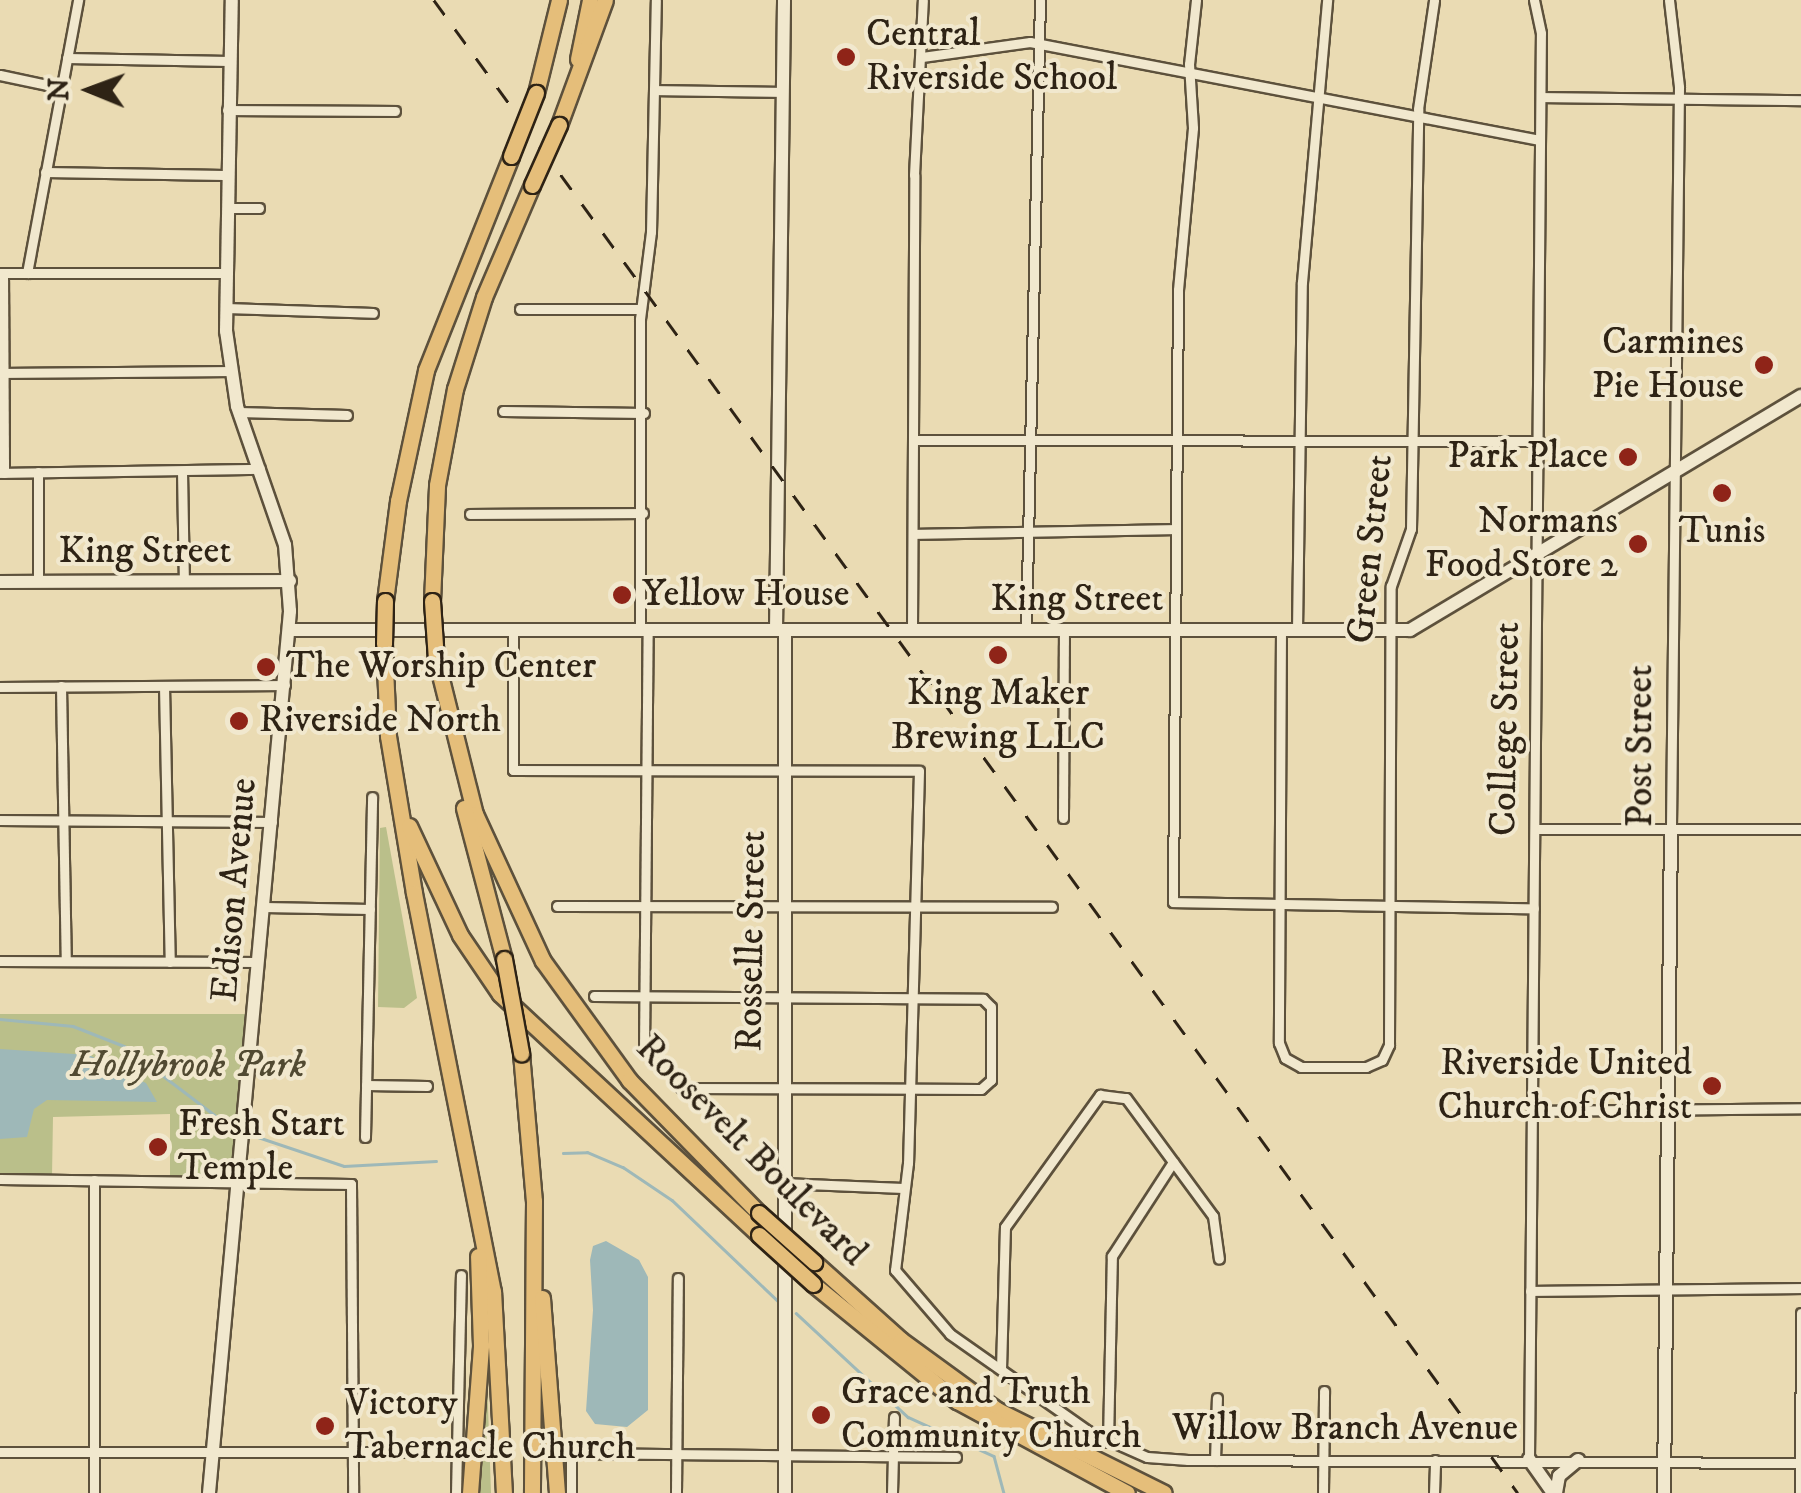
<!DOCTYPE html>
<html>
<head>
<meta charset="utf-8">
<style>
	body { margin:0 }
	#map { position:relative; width:1801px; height:1493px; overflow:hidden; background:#eadbb3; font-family:"IM FELL DW Pica",serif }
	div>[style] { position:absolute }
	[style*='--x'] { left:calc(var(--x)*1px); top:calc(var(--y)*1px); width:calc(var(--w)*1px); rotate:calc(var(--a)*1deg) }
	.green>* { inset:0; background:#babf8a }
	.water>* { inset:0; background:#9eb8b8 }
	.stream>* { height:2.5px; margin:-1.25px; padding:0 1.25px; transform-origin:1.25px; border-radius:1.25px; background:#9eb8b8 }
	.roads { filter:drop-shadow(2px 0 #5d513c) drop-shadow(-2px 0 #5d513c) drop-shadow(0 2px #5d513c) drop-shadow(0 -2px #5d513c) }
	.street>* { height:9px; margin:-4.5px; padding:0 4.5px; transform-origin:4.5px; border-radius:4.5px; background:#f1e8ce }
	.secondary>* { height:12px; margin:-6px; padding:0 6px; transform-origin:6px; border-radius:6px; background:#f1e8ce }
	.highway>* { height:15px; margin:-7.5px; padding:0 7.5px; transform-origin:7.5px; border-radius:7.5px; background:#e5be7a }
	.rail>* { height:2.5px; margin-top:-1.25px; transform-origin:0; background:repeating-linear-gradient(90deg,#2e2315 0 18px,transparent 0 36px) }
	.bridges { filter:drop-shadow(2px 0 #2e2315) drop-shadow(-2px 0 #2e2315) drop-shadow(0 2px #2e2315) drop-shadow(0 -2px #2e2315) }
	.highway-bridge>* { height:15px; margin:-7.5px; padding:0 7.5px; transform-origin:7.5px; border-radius:7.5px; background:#e5be7a }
	.dots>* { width:28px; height:28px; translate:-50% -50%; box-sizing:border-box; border:5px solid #f1e8ce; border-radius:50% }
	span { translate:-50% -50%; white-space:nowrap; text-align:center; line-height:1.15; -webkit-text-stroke:8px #f1e8ce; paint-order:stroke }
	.poi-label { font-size:38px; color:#2e2315 }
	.left { translate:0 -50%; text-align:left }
	.right { translate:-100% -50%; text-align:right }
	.street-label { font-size:38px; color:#2e2315 }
	.park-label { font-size:38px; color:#514a32; font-style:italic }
	.north { position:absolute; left:40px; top:40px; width:100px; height:100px; -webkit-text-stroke:8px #f1e8ce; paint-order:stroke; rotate:271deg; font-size:28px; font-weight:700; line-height:40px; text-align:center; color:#2e2315 }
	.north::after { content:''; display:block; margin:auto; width:35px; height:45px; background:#2e2315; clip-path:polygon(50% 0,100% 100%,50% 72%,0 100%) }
</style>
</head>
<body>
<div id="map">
	<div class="green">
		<div style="clip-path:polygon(386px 827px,417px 998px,404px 1008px,378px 1007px,380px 828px)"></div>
		<div style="clip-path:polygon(0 1014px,248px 1014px,233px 1175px,170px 1176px,170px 1114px,53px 1117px,52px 1176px,0 1175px)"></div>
		<div style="clip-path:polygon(485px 1320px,491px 1493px,473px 1493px)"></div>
	</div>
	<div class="water">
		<div style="clip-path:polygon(0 1049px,89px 1055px,146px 1083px,157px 1102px,47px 1100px,34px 1109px,27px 1137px,0 1139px)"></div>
		<div style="clip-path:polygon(606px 1241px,639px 1260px,648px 1277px,648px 1410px,627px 1427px,595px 1424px,586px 1411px,593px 1310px,590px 1260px,593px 1246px)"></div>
	</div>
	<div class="stream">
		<div style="--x:0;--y:1019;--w:73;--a:5.5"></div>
		<div style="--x:73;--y:1026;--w:55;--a:21.4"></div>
		<div style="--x:124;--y:1046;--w:137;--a:37.3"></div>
		<div style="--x:249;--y:1134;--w:100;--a:18.6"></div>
		<div style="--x:344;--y:1166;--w:92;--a:-3.1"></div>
		<div style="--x:563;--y:1153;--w:24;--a:-2"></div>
		<div style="--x:587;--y:1152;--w:39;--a:23"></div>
		<div style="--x:623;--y:1167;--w:59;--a:34"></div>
		<div style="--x:672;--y:1200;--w:148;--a:43.6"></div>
		<div style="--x:796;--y:1313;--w:153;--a:42.9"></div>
		<div style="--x:908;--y:1417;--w:94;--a:24.4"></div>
		<div style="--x:994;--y:1456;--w:38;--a:75"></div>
	</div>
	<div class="roads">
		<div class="street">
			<div style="--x:1196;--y:0;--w:64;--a:96.2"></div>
			<div style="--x:1189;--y:64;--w:64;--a:86.4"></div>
			<div style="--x:1193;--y:128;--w:163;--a:95.3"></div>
			<div style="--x:1178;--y:290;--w:612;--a:90.47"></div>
			<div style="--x:1173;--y:902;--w:361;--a:1"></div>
			<div style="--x:1669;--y:0;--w:88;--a:83.4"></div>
			<div style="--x:1679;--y:87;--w:743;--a:90.62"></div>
			<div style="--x:922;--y:57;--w:109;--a:-7.9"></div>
			<div style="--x:1030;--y:42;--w:519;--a:10.88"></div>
			<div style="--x:67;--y:58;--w:162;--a:1.1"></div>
			<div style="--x:0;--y:75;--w:62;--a:12"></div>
			<div style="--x:654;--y:90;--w:128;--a:0.9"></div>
			<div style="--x:1541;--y:97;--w:260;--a:0.7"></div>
			<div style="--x:227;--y:110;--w:168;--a:0.3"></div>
			<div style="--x:45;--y:172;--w:179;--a:1"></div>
			<div style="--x:227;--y:208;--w:32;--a:0"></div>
			<div style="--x:0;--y:273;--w:224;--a:0"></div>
			<div style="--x:3;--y:273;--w:200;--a:89.7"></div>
			<div style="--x:27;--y:273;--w:278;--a:-79.4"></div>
			<div style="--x:226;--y:308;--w:147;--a:1.9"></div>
			<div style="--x:520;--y:309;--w:121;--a:0"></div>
			<div style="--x:0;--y:373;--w:230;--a:-0.5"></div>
			<div style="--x:503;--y:411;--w:141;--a:0.8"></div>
			<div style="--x:239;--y:412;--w:108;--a:1.6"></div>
			<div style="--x:916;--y:440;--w:623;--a:0.09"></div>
			<div style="--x:182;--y:471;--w:111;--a:89"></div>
			<div style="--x:38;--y:472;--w:110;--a:90"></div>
			<div style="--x:0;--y:473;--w:260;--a:-0.9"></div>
			<div style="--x:470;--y:514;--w:173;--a:-0.3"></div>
			<div style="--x:914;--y:534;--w:260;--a:-1.1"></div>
			<div style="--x:912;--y:629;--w:454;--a:-89.7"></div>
			<div style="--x:914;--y:175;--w:175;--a:-87.1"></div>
			<div style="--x:513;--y:630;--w:140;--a:90"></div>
			<div style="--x:513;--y:770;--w:406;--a:0.1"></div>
			<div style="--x:919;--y:771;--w:392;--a:91.6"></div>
			<div style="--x:908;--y:1163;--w:108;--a:96.9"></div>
			<div style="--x:895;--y:1270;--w:84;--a:49.3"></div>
			<div style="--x:950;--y:1334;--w:169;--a:35.1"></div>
			<div style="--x:1088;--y:1431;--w:64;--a:23.8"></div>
			<div style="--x:1147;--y:1457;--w:41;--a:4.2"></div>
			<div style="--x:1188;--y:1460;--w:613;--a:0.28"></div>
			<div style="--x:640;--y:630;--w:311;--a:-90"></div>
			<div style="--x:640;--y:319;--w:88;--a:-82.8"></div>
			<div style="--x:651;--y:232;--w:232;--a:-88.8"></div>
			<div style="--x:1026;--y:630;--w:630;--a:-88.73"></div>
			<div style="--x:1281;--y:630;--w:413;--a:90.3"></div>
			<div style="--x:1279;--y:1043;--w:16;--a:68"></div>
			<div style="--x:1285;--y:1058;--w:18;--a:29"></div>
			<div style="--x:1301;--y:1067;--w:65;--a:0"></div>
			<div style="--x:1366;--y:1067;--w:17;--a:-24"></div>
			<div style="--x:1382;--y:1060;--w:17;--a:-65"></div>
			<div style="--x:1389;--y:1045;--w:459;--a:-89.8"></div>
			<div style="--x:1391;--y:586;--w:60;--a:-70.7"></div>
			<div style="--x:1411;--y:529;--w:420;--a:-89"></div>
			<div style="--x:1418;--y:109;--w:110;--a:-81.6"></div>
			<div style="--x:1297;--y:630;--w:348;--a:-89.2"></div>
			<div style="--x:1302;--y:282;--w:283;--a:-84.9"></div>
			<div style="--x:61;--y:686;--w:275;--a:89"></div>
			<div style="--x:164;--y:686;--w:276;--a:88.8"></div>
			<div style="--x:0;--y:687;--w:285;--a:-0.4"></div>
			<div style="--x:1063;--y:818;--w:188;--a:-89.7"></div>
			<div style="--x:0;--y:820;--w:272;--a:0.4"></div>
			<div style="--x:1535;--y:829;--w:266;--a:0"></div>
			<div style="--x:557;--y:906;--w:495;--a:0.1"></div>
			<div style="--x:264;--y:907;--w:106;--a:1.1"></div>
			<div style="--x:0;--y:961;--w:258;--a:0.2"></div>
			<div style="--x:594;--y:996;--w:389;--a:0.4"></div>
			<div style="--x:983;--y:999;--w:11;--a:45"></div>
			<div style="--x:991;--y:1007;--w:73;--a:90"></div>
			<div style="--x:991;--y:1080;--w:13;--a:138"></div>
			<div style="--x:981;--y:1089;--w:300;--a:-179.8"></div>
			<div style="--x:644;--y:1051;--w:421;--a:-89.5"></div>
			<div style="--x:366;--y:1085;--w:61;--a:0.9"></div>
			<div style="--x:1532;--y:1111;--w:269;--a:-0.6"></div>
			<div style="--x:365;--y:1137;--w:340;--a:-88.8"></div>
			<div style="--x:0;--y:1179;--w:351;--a:0.8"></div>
			<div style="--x:351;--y:1184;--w:309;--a:89.6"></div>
			<div style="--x:94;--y:1180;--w:313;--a:90"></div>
			<div style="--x:782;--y:1183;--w:121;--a:2.4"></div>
			<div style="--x:1530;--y:1291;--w:271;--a:-0.6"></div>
			<div style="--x:1001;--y:1369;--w:142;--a:-88.4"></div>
			<div style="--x:1005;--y:1227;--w:163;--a:-54.3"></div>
			<div style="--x:1100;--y:1095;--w:26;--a:7"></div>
			<div style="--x:1126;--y:1098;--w:147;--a:53.6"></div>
			<div style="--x:1213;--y:1216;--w:43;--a:82.1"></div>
			<div style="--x:1108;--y:1442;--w:186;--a:-88.8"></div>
			<div style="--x:1112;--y:1256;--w:112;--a:-57"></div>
			<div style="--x:0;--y:1452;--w:457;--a:0"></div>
			<div style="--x:1529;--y:1459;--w:1426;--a:-89.52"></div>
			<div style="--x:1541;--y:33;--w:34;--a:-102"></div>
			<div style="--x:1215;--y:1460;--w:62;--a:-88.2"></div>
			<div style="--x:456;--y:1493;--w:218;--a:-88.7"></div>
			<div style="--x:571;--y:1493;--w:40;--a:-90"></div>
			<div style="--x:571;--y:1453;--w:385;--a:0.6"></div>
			<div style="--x:676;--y:1493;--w:215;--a:-89.5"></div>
			<div style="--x:892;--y:1493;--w:76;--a:-88.5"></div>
			<div style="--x:1323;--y:1493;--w:102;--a:-89.4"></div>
			<div style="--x:1434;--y:1493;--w:33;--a:-88"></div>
			<div style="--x:1800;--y:1493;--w:180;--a:-89.7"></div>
		</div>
		<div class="secondary">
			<div style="--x:0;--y:582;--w:290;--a:-0.2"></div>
			<div style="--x:289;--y:630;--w:1121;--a:0"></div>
			<div style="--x:1410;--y:630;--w:456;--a:-30.9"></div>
			<div style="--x:776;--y:630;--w:630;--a:-89.27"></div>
			<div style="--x:785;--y:630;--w:863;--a:90"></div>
			<div style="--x:1529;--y:1459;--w:42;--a:54.8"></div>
			<div style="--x:209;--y:1493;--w:886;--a:-84.75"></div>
			<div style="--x:290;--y:611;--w:66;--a:-94.3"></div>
			<div style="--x:285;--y:545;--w:147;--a:-109.1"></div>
			<div style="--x:237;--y:406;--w:76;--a:-98.3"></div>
			<div style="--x:226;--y:331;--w:331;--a:-89"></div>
			<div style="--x:1556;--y:1493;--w:17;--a:-80"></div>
			<div style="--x:1559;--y:1476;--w:25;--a:-40"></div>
			<div style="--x:1664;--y:1493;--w:663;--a:-89.4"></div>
		</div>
		<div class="highway">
			<div style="--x:578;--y:59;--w:60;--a:-78.5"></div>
			<div style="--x:536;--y:93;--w:96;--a:-76.1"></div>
			<div style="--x:559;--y:125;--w:133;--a:-69.8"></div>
			<div style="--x:385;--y:601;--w:101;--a:-82.6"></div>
			<div style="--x:398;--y:501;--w:134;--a:-77.9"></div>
			<div style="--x:426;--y:370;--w:230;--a:-68.3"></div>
			<div style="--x:432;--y:601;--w:116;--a:-87.5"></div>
			<div style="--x:437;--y:485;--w:98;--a:-79.4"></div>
			<div style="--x:455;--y:389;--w:96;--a:-72.5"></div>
			<div style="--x:484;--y:297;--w:122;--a:-66.8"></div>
			<div style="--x:384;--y:644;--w:92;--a:87.5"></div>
			<div style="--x:388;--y:736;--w:159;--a:80.6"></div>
			<div style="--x:414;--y:893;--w:406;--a:78.8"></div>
			<div style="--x:493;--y:1291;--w:202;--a:86.9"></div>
			<div style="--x:436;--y:659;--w:160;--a:75.9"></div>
			<div style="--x:475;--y:814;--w:162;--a:65.2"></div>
			<div style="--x:543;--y:961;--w:147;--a:54.1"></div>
			<div style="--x:629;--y:1080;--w:186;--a:45.7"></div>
			<div style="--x:464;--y:808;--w:156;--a:75.2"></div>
			<div style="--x:409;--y:826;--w:120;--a:64.9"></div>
			<div style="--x:460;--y:935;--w:71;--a:55.9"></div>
			<div style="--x:500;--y:994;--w:354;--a:42.9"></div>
			<div style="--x:521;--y:1053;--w:149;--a:85"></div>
			<div style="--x:534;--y:1201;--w:292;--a:90.4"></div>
			<div style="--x:814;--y:1262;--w:117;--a:41.9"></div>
			<div style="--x:901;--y:1340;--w:119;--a:36.1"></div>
			<div style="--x:997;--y:1410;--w:186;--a:26.4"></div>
			<div style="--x:813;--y:1284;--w:186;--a:39.1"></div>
			<div style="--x:957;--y:1401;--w:193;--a:28.4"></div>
			<div style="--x:542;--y:1298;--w:196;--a:85.6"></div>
			<div style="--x:470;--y:1493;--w:148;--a:-85.7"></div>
			<div style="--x:481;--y:1345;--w:89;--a:-91.9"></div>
		</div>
	</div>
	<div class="rail">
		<div style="--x:434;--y:0;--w:1845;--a:54.02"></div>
	</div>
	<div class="bridges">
		<div class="highway-bridge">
			<div style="--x:511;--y:156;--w:68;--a:-68.4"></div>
			<div style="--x:532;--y:185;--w:66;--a:-65.8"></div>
			<div style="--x:432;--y:601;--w:58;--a:86.1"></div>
			<div style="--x:384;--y:644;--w:43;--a:-88.7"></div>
			<div style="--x:504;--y:959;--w:96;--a:79.7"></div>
			<div style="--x:759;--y:1213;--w:74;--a:41.7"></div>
			<div style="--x:759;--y:1235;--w:73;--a:42.2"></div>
		</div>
	</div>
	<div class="dots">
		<div style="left:846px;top:57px;background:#8f2418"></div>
		<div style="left:1764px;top:365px;background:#8f2418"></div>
		<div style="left:1628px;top:457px;background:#8f2418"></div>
		<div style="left:1722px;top:493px;background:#8f2418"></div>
		<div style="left:1638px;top:544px;background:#8f2418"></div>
		<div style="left:622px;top:595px;background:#8f2418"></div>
		<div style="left:998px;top:655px;background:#8f2418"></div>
		<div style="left:266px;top:667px;background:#8f2418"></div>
		<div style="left:239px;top:721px;background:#8f2418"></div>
		<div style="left:1712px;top:1086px;background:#8f2418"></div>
		<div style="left:158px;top:1147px;background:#8f2418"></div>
		<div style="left:821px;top:1415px;background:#8f2418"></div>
		<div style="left:325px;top:1426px;background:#8f2418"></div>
	</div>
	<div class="poi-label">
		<span class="left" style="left:866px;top:57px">Central<br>Riverside School</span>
		<span class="right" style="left:1744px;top:365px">Carmines<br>Pie House</span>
		<span class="right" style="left:1608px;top:457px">Park Place</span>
		<span class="right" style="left:1618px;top:544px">Normans<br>Food Store 2</span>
		<span style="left:1722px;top:532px">Tunis</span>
		<span class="left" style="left:642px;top:595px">Yellow House</span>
		<span class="left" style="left:286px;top:667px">The Worship Center</span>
		<span style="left:998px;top:716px">King Maker<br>Brewing LLC</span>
		<span class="left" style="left:259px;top:721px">Riverside North</span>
		<span class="right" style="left:1692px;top:1086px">Riverside United<br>Church of Christ</span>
		<span class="left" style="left:178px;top:1147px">Fresh Start<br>Temple</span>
		<span class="left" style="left:841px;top:1415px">Grace and Truth<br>Community Church</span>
		<span class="left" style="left:345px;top:1426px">Victory<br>Tabernacle Church</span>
	</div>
	<div class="street-label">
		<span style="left:1371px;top:549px;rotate:-84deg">Green Street</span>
		<span style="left:145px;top:552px">King Street</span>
		<span style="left:1077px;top:600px">King Street</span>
		<span style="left:1506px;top:729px;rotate:-89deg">College Street</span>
		<span style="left:1641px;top:746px;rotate:-90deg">Post Street</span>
		<span style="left:235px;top:890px;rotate:-85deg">Edison Avenue</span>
		<span style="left:752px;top:941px;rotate:-89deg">Rosselle Street</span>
		<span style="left:751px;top:1151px;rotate:45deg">Roosevelt Boulevard</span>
		<span style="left:1345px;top:1429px">Willow Branch Avenue</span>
	</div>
	<div class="park-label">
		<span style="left:188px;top:1066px">Hollybrook Park</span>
	</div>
	<div class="north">N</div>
</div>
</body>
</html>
